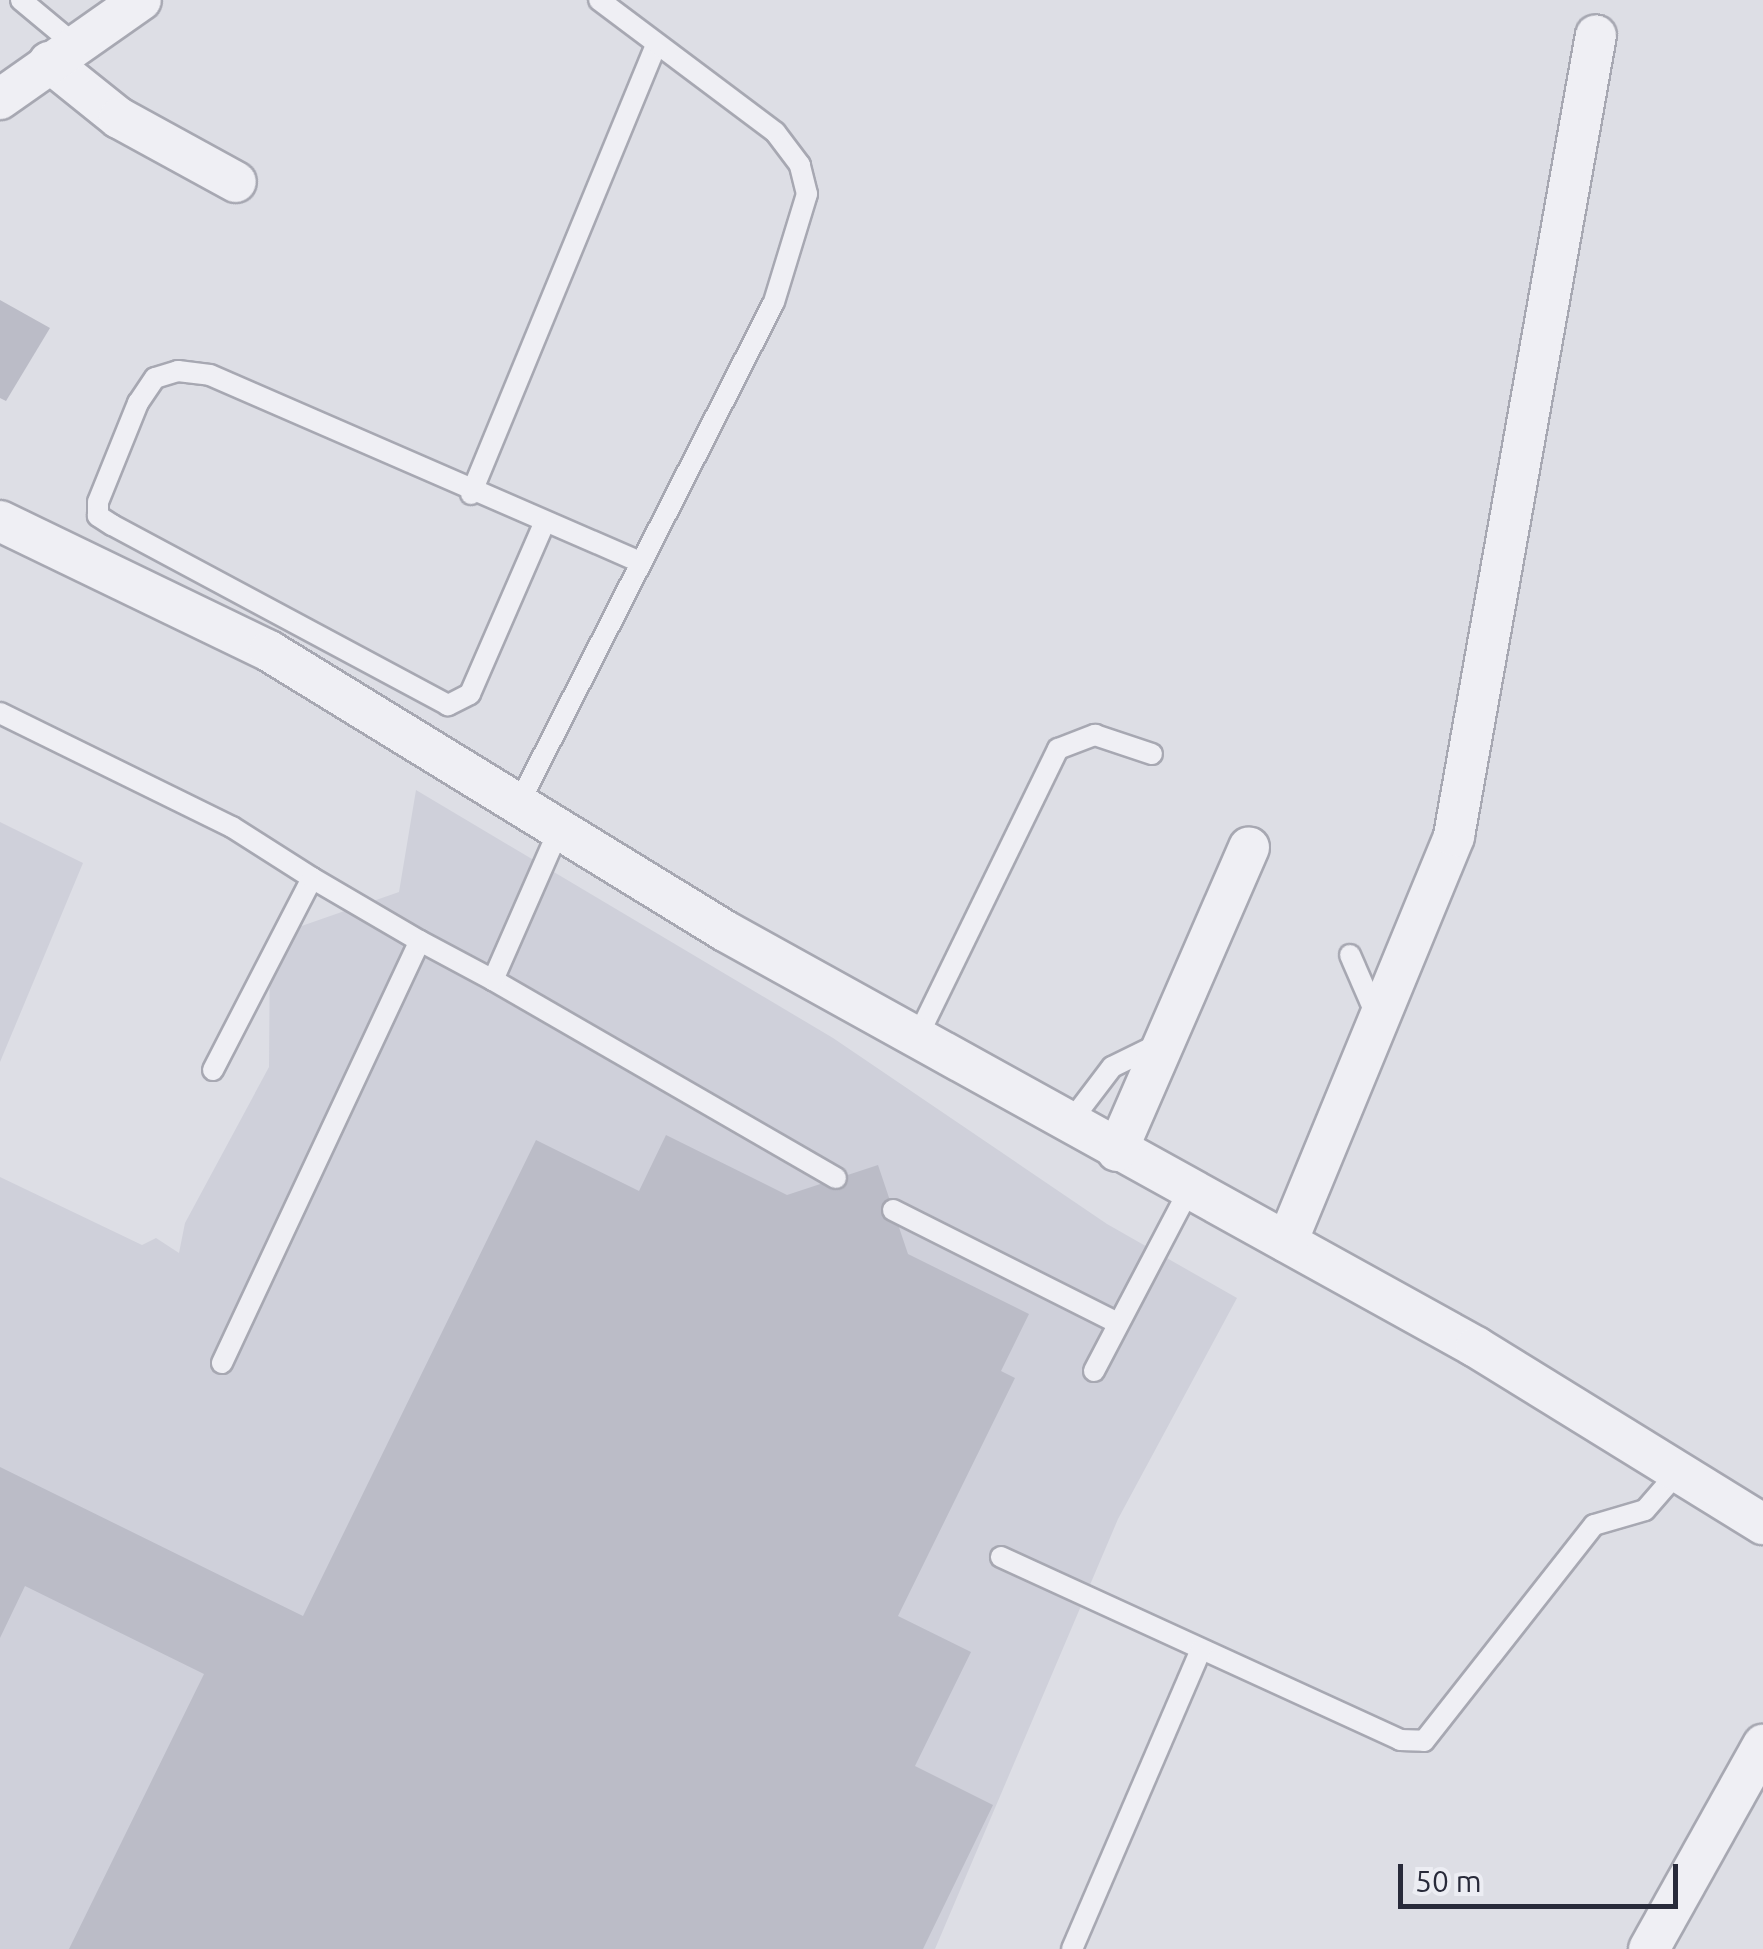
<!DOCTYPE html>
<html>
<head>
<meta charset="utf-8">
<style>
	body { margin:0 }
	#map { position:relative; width:1763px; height:1949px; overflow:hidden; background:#dddee5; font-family:Ubuntu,sans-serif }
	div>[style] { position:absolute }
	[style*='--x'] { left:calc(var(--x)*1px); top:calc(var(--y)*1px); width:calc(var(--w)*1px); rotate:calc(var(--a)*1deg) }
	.built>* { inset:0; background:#cfd0da }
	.building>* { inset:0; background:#bbbcc7 }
	.roads { filter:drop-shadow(2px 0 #a7a8b2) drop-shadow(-2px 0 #a7a8b2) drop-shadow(0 2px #a7a8b2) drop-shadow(0 -2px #a7a8b2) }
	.service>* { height:20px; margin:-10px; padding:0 10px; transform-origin:10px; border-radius:10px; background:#efeff4 }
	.minor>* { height:40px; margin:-20px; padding:0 20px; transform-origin:20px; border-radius:20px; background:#efeff4 }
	span { translate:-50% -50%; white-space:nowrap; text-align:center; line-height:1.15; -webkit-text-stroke:8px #ecedf3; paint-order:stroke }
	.scale { position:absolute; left:1398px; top:1864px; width:280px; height:45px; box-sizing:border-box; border:5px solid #282a3a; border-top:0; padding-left:12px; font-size:30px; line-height:35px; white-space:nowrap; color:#282a3a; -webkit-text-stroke:8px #ecedf3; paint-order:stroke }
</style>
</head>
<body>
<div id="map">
	<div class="built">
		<div style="clip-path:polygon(416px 790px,833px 1038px,1107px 1224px,1237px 1298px,1118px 1519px,935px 1949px,0 1949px,0 1177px,142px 1245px,156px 1238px,179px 1253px,185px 1223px,269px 1067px,270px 937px,399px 892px)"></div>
		<div style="clip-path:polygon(0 822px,83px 863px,0 1062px)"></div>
	</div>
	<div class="building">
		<div style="clip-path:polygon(0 300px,50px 328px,6px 401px,0 398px)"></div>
		<div style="clip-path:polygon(666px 1135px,787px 1195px,878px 1165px,908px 1254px,1029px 1314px,1001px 1371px,1015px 1378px,898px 1616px,971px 1652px,915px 1766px,993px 1805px,923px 1949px,69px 1949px,204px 1674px,25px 1586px,0 1638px,0 1467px,303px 1616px,536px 1140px,639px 1191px)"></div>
	</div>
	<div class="roads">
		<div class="service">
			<div style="--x:21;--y:0;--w:70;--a:39.8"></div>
			<div style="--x:471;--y:494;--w:486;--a:-67.6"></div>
			<div style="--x:543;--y:526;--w:183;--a:113.5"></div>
			<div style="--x:470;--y:694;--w:25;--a:153"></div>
			<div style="--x:448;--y:705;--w:381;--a:-151.8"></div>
			<div style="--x:112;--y:525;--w:17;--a:-147"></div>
			<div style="--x:98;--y:516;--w:14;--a:-90"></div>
			<div style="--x:98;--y:502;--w:107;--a:-68"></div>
			<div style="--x:138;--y:403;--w:30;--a:-56"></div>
			<div style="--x:155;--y:378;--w:24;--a:-17"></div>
			<div style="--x:178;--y:371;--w:32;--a:7"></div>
			<div style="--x:210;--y:375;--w:467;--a:23.5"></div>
			<div style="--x:0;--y:713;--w:258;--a:26.2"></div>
			<div style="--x:232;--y:827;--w:95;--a:32.5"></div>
			<div style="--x:518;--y:805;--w:564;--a:-63.03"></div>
			<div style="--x:774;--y:302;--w:113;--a:-73"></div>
			<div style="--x:807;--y:194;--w:30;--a:-104"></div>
			<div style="--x:800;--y:165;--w:41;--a:-127.1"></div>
			<div style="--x:775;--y:132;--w:220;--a:-143.1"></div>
			<div style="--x:1350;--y:955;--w:68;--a:66.5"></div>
			<div style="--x:493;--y:980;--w:396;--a:30"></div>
			<div style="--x:916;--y:1040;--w:324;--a:-64"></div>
			<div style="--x:1058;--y:749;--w:40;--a:-21"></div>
			<div style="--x:1095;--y:735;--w:60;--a:18.4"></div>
			<div style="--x:213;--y:1070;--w:216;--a:-62.7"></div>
			<div style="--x:312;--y:878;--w:125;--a:30.3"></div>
			<div style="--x:1068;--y:1125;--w:73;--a:-52.8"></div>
			<div style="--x:1112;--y:1067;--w:55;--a:-26.1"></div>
			<div style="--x:893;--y:1210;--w:252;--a:26.7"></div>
			<div style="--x:222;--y:1363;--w:466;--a:-64.9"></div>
			<div style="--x:420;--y:941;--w:83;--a:28.1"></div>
			<div style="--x:493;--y:980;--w:164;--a:-66.3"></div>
			<div style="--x:1094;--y:1371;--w:207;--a:-62.3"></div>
			<div style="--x:1001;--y:1557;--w:439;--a:24.6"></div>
			<div style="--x:1400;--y:1740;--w:24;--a:2"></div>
			<div style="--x:1424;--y:1741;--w:275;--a:-51.8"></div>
			<div style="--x:1594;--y:1525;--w:53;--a:-16.4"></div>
			<div style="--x:1645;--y:1510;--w:50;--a:-49"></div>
			<div style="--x:1072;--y:1949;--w:326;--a:-66.7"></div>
		</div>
		<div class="minor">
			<div style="--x:49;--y:62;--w:90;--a:38.7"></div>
			<div style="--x:119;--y:118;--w:133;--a:28.7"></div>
			<div style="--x:0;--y:99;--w:172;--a:-35.1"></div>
			<div style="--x:0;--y:521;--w:299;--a:25.8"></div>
			<div style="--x:269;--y:651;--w:535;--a:31.55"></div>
			<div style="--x:725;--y:931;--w:859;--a:28.98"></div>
			<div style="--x:1476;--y:1347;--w:337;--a:31.7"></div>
			<div style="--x:1117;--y:1151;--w:331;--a:-66.5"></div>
			<div style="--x:1287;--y:1242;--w:439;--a:-67.6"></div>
			<div style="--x:1454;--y:836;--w:813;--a:-79.95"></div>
			<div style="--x:1649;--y:1949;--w:234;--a:-60.8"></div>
		</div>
	</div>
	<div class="scale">50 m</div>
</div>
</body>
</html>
